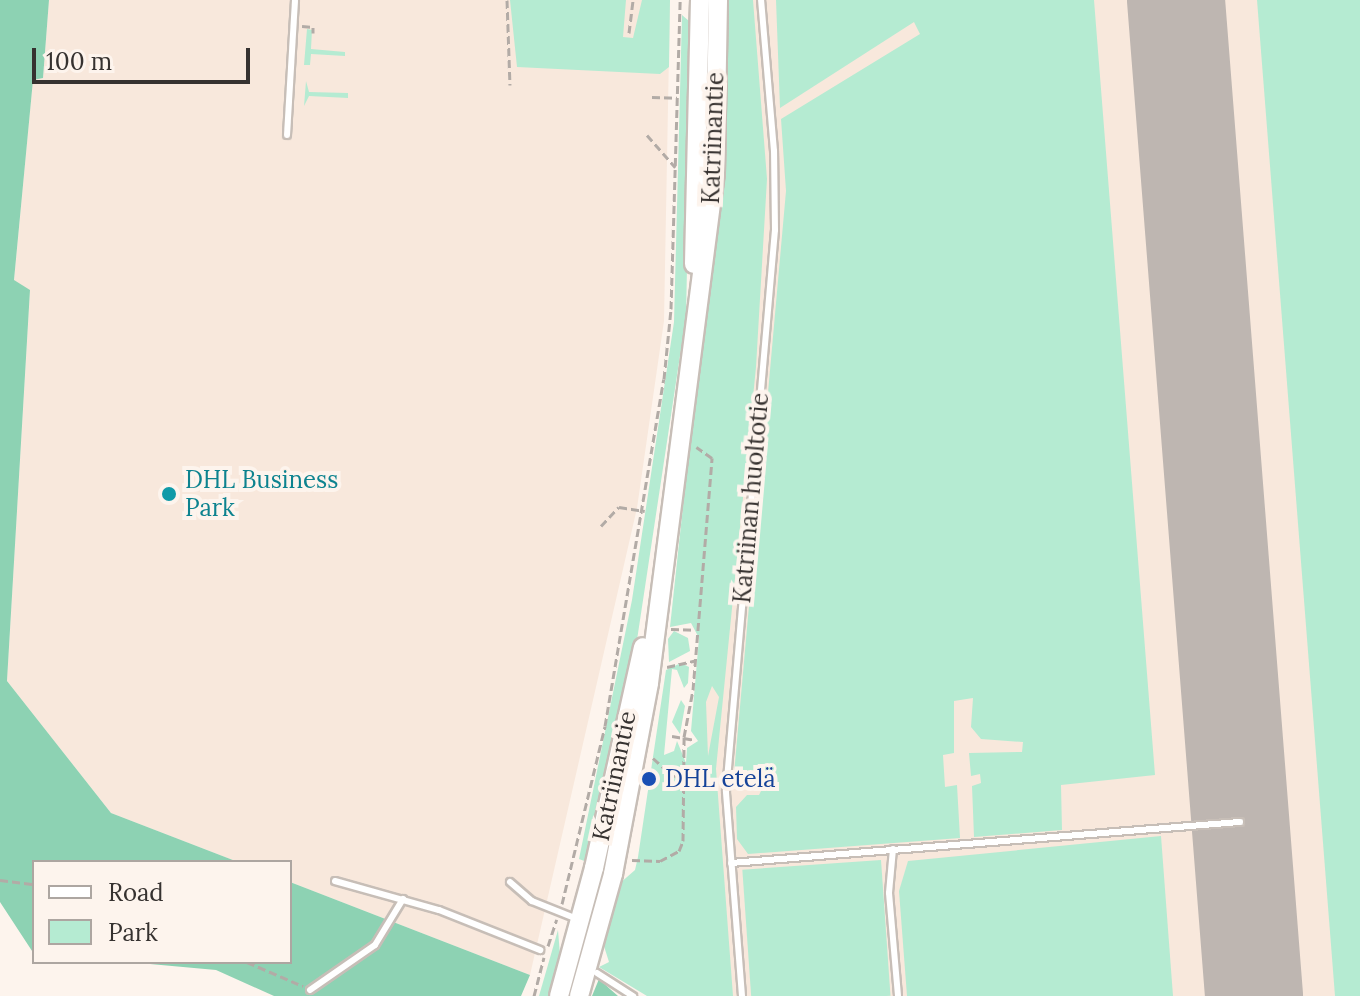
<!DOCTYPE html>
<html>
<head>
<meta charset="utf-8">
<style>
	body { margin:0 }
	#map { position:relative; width:1360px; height:996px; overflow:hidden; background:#fdf4ed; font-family:Lora,serif }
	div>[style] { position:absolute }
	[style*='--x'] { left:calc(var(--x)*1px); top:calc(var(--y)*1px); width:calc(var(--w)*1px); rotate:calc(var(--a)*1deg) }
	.built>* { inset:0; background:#f8e8dc }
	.green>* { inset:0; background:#b5ebd2; transform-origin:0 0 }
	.forest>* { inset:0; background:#8dd2b3 }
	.taxiway>* { height:40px; margin:-20px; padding:0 20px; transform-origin:20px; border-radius:20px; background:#beb6b1 }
	.runway>* { height:98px; margin:-49px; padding:0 49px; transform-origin:49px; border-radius:49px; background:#beb6b1 }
	.path>* { height:3px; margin-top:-1.5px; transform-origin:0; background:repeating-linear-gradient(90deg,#b2aba6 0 8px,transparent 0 12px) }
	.roads { filter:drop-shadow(2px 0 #c7beb7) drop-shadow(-2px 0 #c7beb7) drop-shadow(0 2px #c7beb7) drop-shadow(0 -2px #c7beb7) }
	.service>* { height:6px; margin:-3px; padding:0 3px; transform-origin:3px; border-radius:3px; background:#fff }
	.secondary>* { height:18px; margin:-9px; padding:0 9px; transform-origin:9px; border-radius:9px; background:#fff }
	.dots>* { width:22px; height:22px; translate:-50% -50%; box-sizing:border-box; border:4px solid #fdf4ed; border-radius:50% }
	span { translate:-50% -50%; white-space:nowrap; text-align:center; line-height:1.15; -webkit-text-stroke:8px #fdf4ed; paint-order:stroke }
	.street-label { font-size:24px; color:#363230 }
	.culture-label { font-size:24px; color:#0d838f }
	.left { translate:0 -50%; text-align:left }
	.transit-label { font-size:24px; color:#164399 }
	.legend { position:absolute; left:32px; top:860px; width:260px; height:104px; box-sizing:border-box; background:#fdf4ed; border:2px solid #ada6a1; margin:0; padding:10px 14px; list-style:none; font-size:24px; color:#363230 }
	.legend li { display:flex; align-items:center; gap:16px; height:40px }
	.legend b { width:40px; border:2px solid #ada6a1 }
	.scale { position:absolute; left:32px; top:48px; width:218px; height:36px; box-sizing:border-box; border:4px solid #363230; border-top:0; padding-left:10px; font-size:24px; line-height:28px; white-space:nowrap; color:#363230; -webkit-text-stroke:6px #fdf4ed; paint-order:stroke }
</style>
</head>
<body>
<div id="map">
	<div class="built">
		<div style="clip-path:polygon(49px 0,670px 0,664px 321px,637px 508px,530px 975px,290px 882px,290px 862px,238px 862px,111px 813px,7px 681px,30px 291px,14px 281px,33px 79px,43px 78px)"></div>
		<div style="clip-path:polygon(746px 0,1360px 0,1360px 996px,713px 996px,700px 692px)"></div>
	</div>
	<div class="green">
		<div style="clip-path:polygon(510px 0,626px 0,623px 37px,633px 38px,642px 0,670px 0,669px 67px,660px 74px,517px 67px)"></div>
		<div style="clip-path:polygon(evenodd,727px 0,753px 0,767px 179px,756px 367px,716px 769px,733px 996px,647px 996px,599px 967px,609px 962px,603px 943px,619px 884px,635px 870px,638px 857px,666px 670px,681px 663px,689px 667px,688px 683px,684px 688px,677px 670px,672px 669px,664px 755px,674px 751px,677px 741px,686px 763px,687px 748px,698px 741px,691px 731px,699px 638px,691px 623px,670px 627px,719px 172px,727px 0,712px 686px,719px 697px,708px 756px,706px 702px,712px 686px)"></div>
		<div style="clip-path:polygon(776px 0,1094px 0,1155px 775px,1061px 785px,1062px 830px,974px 837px,972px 786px,981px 783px,980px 774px,971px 776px,969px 753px,1022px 752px,1023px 742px,981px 739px,971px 727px,973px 698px,954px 701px,954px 753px,943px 755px,945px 787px,957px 785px,960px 838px,748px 854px,737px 839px,736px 807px,747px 795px,759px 795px,764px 785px,734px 774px,786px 191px,781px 119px,920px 34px,914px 22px,780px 108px)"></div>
		<div style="clip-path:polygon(1257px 0,1360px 0,1360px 996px,1335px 996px)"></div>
		<div style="clip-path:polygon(682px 15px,689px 21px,691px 77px,686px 316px,637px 640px,587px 862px,579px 859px,632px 600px,674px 322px)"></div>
		<div style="clip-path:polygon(307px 29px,312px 30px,311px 49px,345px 52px,345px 56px,311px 54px,310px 65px,304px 65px)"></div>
		<div style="clip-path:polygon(306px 81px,309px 92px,348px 93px,348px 98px,309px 96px,304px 106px)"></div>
		<div style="clip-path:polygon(674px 631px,688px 638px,690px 651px,669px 662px,668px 639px)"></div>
		<div style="clip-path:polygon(681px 700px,685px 706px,680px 734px,672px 722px)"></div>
		<div style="clip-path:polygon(1161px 836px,1173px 996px,907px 996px,899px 891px,908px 861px)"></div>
		<div style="left:881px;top:860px;width:136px;height:139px;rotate:86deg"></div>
		<div style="clip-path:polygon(558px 930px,560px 955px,553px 996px,539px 996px)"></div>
	</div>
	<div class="forest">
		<div style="clip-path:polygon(0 0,49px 0,43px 78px,33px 80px,14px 280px,30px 290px,7px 681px,111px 813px,238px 862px,34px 862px,34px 954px,0 902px)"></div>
		<div style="clip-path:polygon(290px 882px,530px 975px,521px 996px,274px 996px,216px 970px,128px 962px,290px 962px)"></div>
		<div style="clip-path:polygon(599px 979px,610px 989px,618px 996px,592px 996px)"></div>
	</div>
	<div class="taxiway">
		<div style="--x:1248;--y:918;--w:81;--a:74.9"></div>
	</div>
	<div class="runway">
		<div style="--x:1176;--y:0;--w:999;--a:85.52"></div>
	</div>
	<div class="path">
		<div style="--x:507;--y:0;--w:85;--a:88"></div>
		<div style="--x:302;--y:26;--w:11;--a:5"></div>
		<div style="--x:313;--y:27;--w:6;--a:90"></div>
		<div style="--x:629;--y:33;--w:33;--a:-83"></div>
		<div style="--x:652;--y:97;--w:25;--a:2"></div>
		<div style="--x:647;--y:135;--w:43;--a:48.8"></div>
		<div style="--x:601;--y:526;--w:26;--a:-47"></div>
		<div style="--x:619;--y:507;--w:26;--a:9"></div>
		<div style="--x:671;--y:629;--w:24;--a:2"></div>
		<div style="--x:667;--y:667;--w:28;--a:-13"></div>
		<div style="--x:672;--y:736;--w:22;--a:10"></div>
		<div style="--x:653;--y:758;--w:27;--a:42"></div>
		<div style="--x:673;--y:776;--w:11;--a:-10"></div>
		<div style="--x:632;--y:860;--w:28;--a:2"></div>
		<div style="--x:660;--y:861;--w:21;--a:-28"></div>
		<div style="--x:679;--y:851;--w:11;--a:-68"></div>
		<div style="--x:683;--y:841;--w:104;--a:-89.4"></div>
		<div style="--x:684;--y:737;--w:48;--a:-79.2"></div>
		<div style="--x:693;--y:690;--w:233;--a:-85.3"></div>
		<div style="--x:712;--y:458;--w:19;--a:-145"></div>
		<div style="--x:0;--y:880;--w:34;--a:7"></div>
		<div style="--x:562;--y:904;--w:183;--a:-76.4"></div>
		<div style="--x:605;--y:726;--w:352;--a:-80.4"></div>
		<div style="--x:664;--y:379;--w:70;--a:-84.3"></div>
		<div style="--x:671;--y:309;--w:309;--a:-88.3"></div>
		<div style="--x:548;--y:946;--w:28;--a:-72"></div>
		<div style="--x:247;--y:962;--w:61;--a:23.2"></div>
		<div style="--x:534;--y:996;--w:40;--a:-75.6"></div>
	</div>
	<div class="roads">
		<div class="service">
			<div style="--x:287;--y:135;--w:135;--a:-86.6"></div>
			<div style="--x:893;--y:849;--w:44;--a:95.2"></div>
			<div style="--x:889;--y:893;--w:103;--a:85"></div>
			<div style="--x:731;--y:863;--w:511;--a:-4.61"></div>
			<div style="--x:335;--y:881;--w:108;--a:15.6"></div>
			<div style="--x:439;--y:910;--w:109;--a:21.6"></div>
			<div style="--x:510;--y:882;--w:29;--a:41"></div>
			<div style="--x:532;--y:901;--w:48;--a:21.8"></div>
			<div style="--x:597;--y:973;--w:43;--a:32.6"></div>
			<div style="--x:310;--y:990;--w:79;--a:-34.7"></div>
			<div style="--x:375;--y:945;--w:54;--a:-58.7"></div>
			<div style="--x:742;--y:996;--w:206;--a:-94.5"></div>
			<div style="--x:726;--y:791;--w:563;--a:-85.01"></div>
			<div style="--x:775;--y:230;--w:79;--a:-90.7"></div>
			<div style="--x:774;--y:151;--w:152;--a:-94.9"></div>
		</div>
		<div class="secondary">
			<div style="--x:694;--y:264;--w:264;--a:-88.7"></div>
			<div style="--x:559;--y:996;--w:133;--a:-74.7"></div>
			<div style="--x:594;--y:868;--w:226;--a:-77.5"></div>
			<div style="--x:579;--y:996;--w:127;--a:-74.4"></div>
			<div style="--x:613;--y:874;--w:194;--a:-79.3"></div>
			<div style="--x:649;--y:683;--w:514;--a:-82.63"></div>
			<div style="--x:715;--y:173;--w:173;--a:-89"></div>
		</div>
	</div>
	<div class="dots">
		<div style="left:169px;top:494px;background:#0f9aa8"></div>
		<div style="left:649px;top:779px;background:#1a4fb4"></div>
	</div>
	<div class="street-label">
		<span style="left:713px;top:138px;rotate:-88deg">Katriinantie</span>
		<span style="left:751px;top:498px;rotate:-85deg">Katriinan huoltotie</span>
		<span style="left:614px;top:776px;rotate:-78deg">Katriinantie</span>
	</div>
	<div class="culture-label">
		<span class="left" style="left:185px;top:494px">DHL Business<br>Park</span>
	</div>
	<div class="transit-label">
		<span class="left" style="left:665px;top:779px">DHL etelä</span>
	</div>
	<ul class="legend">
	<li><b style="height:10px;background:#fff"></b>Road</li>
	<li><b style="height:22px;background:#b5ebd2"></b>Park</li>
	</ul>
	<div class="scale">100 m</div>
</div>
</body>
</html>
